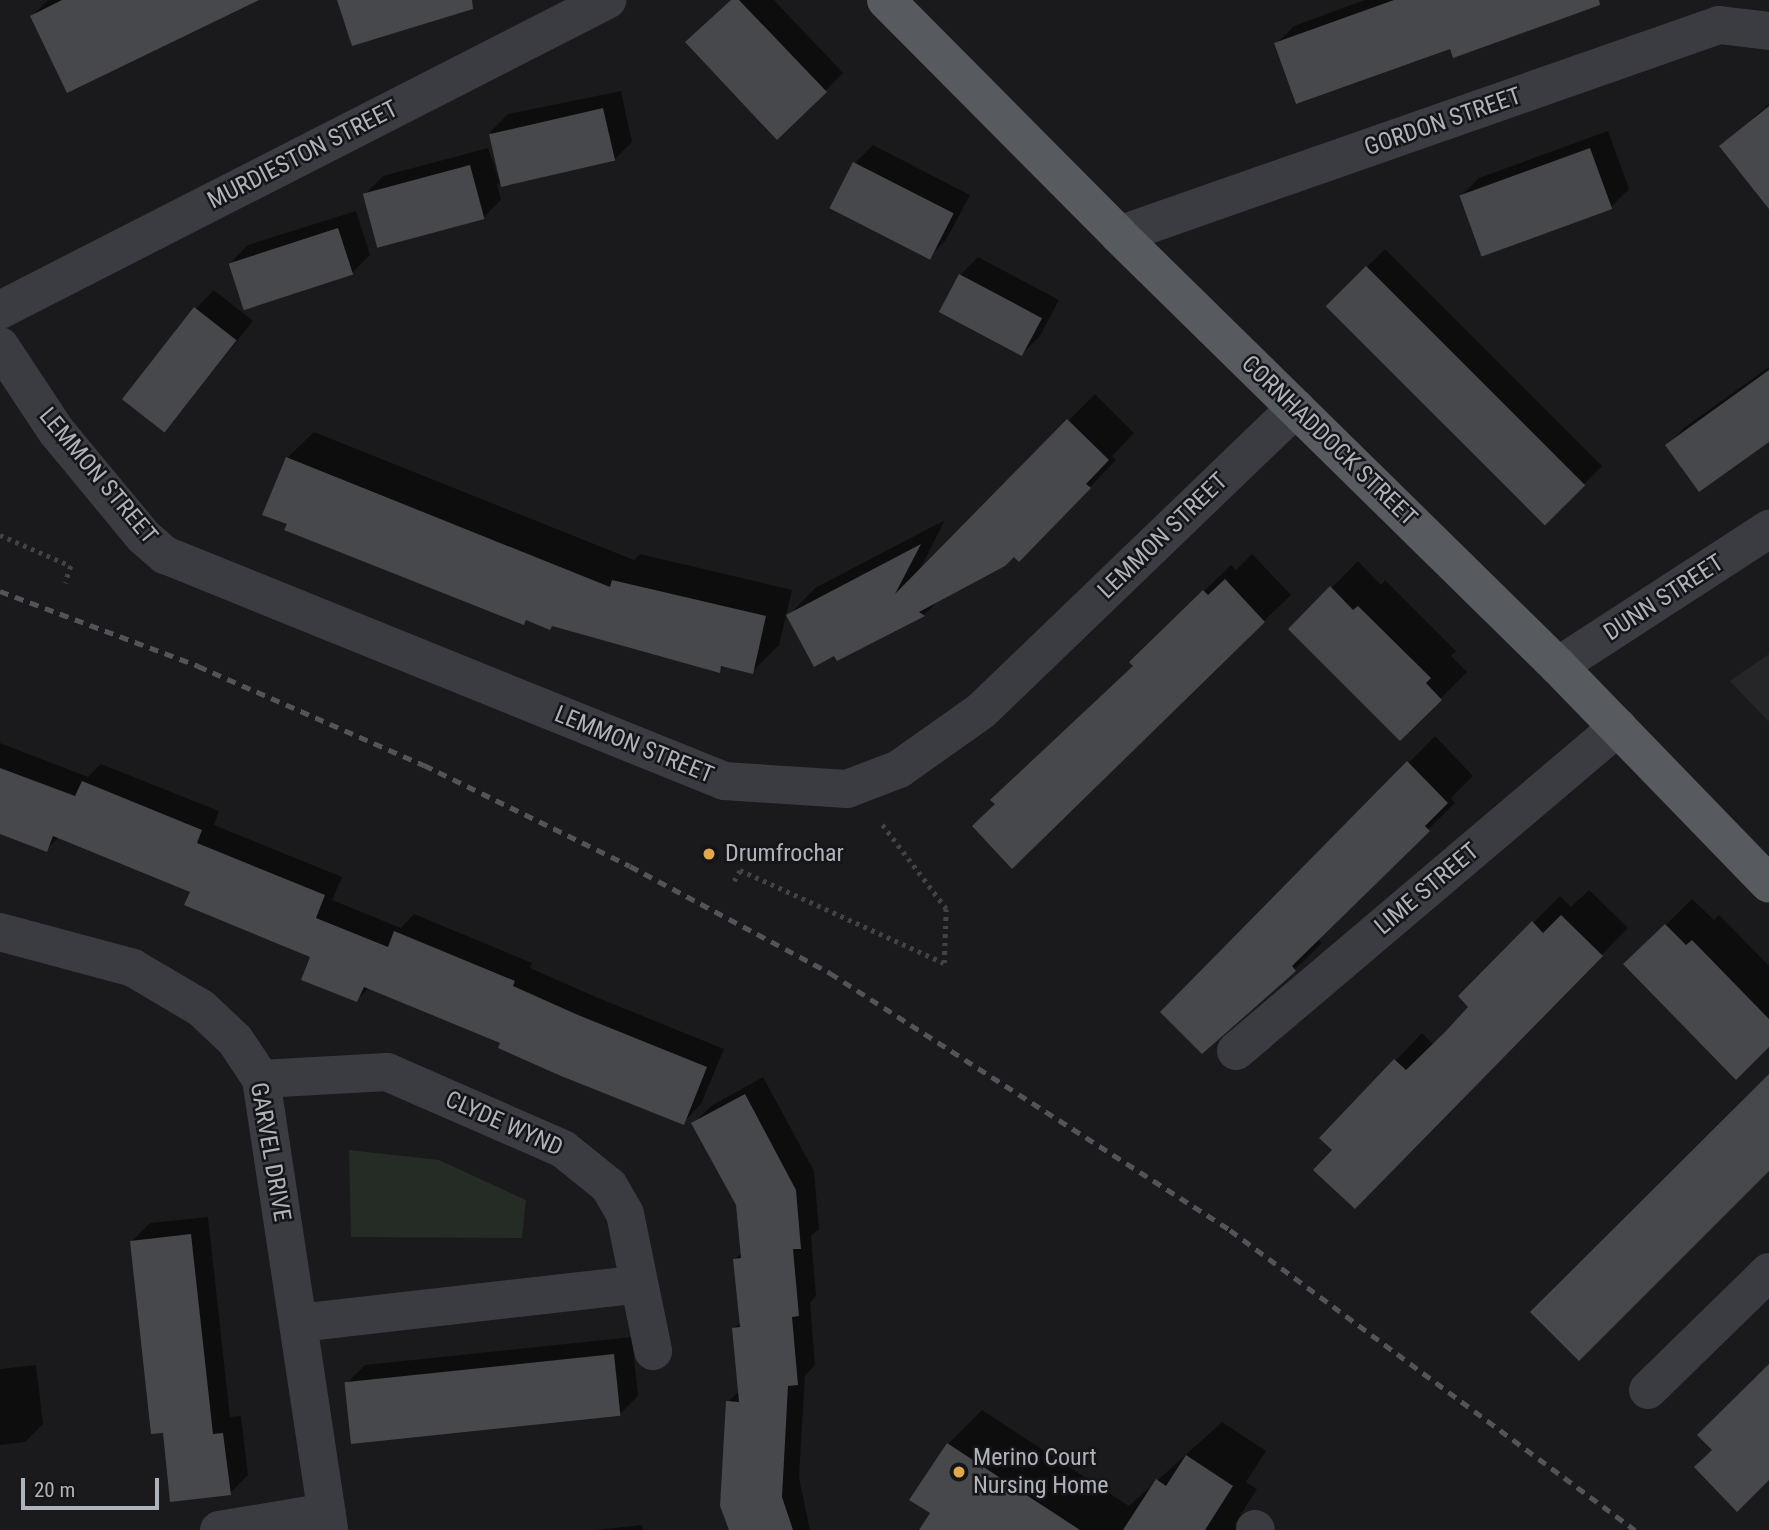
<!DOCTYPE html>
<html>
<head>
<meta charset="utf-8">
<style>
	body { margin:0 }
	#map { position:relative; width:1769px; height:1530px; overflow:hidden; background:#1a1a1c; font-family:"Roboto Condensed",sans-serif }
	div>[style] { position:absolute }
	[style*='--x'] { left:calc(var(--x)*1px); top:calc(var(--y)*1px); width:calc(var(--w)*1px); rotate:calc(var(--a)*1deg) }
	.built>* { inset:0; background:#262629 }
	.green>* { inset:0; background:#242c25 }
	.shadow>* { inset:0; background:#0007; transform-origin:0 0 }
	.building>* { inset:0; background:#47484c; transform-origin:0 0 }
	.path>* { height:4.5px; margin-top:-2.25px; transform-origin:0; background:repeating-linear-gradient(90deg,#414347 0 3.5px,transparent 0 8.5px) }
	.minor>* { height:38px; margin:-19px; padding:0 19px; transform-origin:19px; border-radius:19px; background:#3b3c41 }
	.major>* { height:38px; margin:-19px; padding:0 19px; transform-origin:19px; border-radius:19px; background:#575a5f }
	.rail>* { height:5px; margin-top:-2.5px; transform-origin:0; background:repeating-linear-gradient(90deg,#525459 0 9px,transparent 0 16px) }
	.dots>* { width:19px; height:19px; translate:-50% -50%; box-sizing:border-box; border:4px solid #151517; border-radius:50% }
	span { translate:-50% -50%; white-space:nowrap; text-align:center; line-height:1.15; -webkit-text-stroke:5px #151517; paint-order:stroke }
	.street-label { font-size:24px; color:#aeb2ba }
	.poi-label { font-size:24px; color:#aeb2ba }
	.left { translate:0 -50%; text-align:left }
	.scale { position:absolute; left:21px; top:1478px; width:138px; height:32px; box-sizing:border-box; border:4px solid #aeb2ba; border-top:0; padding-left:9px; font-size:21px; line-height:24px; white-space:nowrap; color:#aeb2ba; -webkit-text-stroke:5px #151517; paint-order:stroke }
</style>
</head>
<body>
<div id="map">
	<div class="built">
		<div style="clip-path:polygon(1769px 654px,1769px 722px,1730px 681px)"></div>
	</div>
	<div class="green">
		<div style="clip-path:polygon(349px 1150px,439px 1160px,526px 1200px,522px 1238px,351px 1237px)"></div>
	</div>
	<div class="shadow">
		<div style="clip-path:polygon(48px 0,240px 0,32px 16px)"></div>
		<div style="clip-path:polygon(732px 0,774px 0,843px 73px,825px 91px)"></div>
		<div style="clip-path:polygon(1365px 0,1592px 0,1451px 47px,1276px 44px,1294px 26px)"></div>
		<div style="clip-path:polygon(621px 91px,632px 142px,614px 160px,497px 184px,501px 200px,483px 218px,365px 194px,383px 176px,488px 148px,500px 182px,490px 132px,508px 114px)"></div>
		<div style="clip-path:polygon(1769px 104px,1769px 206px,1721px 146px)"></div>
		<div style="clip-path:polygon(1608px 131px,1629px 189px,1611px 207px,1461px 196px,1479px 178px)"></div>
		<div style="clip-path:polygon(873px 145px,970px 195px,946px 240px,928px 258px,855px 163px)"></div>
		<div style="clip-path:polygon(356px 211px,370px 255px,352px 273px,230px 263px,248px 245px)"></div>
		<div style="left:1385px;top:249px;width:307px;height:81px;rotate:45deg"></div>
		<div style="clip-path:polygon(978px 257px,1059px 300px,1040px 336px,1022px 354px,960px 275px)"></div>
		<div style="clip-path:polygon(214px 290px,253px 321px,166px 430px,196px 308px)"></div>
		<div style="clip-path:polygon(1769px 367px,1769px 440px,1667px 445px,1685px 427px)"></div>
		<div style="clip-path:polygon(1095px 394px,1134px 433px,1112px 456px,1116px 460px,1046px 533px,939px 600px,924px 615px,837px 658px,789px 615px,815px 588px,945px 520px,918px 573px)"></div>
		<div style="clip-path:polygon(314px 432px,634px 560px,640px 554px,792px 590px,779px 645px,752px 672px,724px 665px,719px 671px,528px 619px,524px 623px,289px 523px,287px 458px)"></div>
		<div style="clip-path:polygon(1252px 554px,1291px 595px,1264px 621px,1135px 666px,1158px 635px,1231px 565px,1236px 570px)"></div>
		<div style="clip-path:polygon(1358px 561px,1381px 585px,1385px 580px,1456px 651px,1451px 656px,1467px 672px,1400px 739px,1291px 629px)"></div>
		<div style="clip-path:polygon(1435px 736px,1473px 776px,1451px 798px,1455px 803px,1317px 938px,1322px 943px,1295px 969px,1202px 1052px,1163px 1012px)"></div>
		<div style="clip-path:polygon(0 743px,88px 777px,101px 764px,219px 811px,214px 825px,342px 877px,332px 900px,401px 928px,414px 914px,532px 963px,530px 968px,596px 997px,724px 1049px,701px 1104px,683px 1123px,370px 987px,357px 1000px,313px 956px,192px 891px,59px 837px,46px 850px,0 832px)"></div>
		<div style="clip-path:polygon(1589px 890px,1628px 928px,1355px 1207px,1334px 1150px,1322px 1138px,1422px 1033px,1434px 1045px,1471px 1007px,1460px 996px,1560px 896px,1571px 907px)"></div>
		<div style="clip-path:polygon(1692px 899px,1714px 920px,1719px 915px,1769px 966px,1769px 1045px,1626px 964px)"></div>
		<div style="clip-path:polygon(763px 1077px,814px 1171px,819px 1229px,811px 1236px,816px 1296px,810px 1303px,815px 1365px,805px 1376px,799px 1478px,810px 1530px,731px 1530px,728px 1402px,740px 1390px,734px 1328px,741px 1322px,735px 1259px,742px 1252px,738px 1204px,693px 1124px,711px 1106px)"></div>
		<div style="clip-path:polygon(208px 1217px,230px 1417px,241px 1416px,248px 1475px,230px 1493px,164px 1431px,132px 1241px,150px 1223px)"></div>
		<div style="clip-path:polygon(632px 1337px,638px 1396px,620px 1414px,347px 1383px,365px 1365px)"></div>
		<div style="clip-path:polygon(36px 1365px,43px 1424px,25px 1442px,0 1445px,0 1369px)"></div>
		<div style="clip-path:polygon(982px 1410px,1129px 1506px,1222px 1422px,1266px 1451px,1246px 1482px,1257px 1489px,1235px 1524px,1245px 1530px,921px 1530px,932px 1512px,948px 1444px)"></div>
		<div style="clip-path:polygon(642px 1525px,643px 1530px,596px 1530px)"></div>
	</div>
	<div class="building">
		<div style="clip-path:polygon(62px 0,259px 0,67px 93px,30px 16px)"></div>
		<div style="clip-path:polygon(337px 0,472px 0,473px 9px,352px 46px)"></div>
		<div style="clip-path:polygon(731px 0,739px 0,827px 92px,777px 140px,685px 42px)"></div>
		<div style="clip-path:polygon(1394px 0,1599px 0,1600px 5px,1453px 58px,1450px 49px,1296px 104px,1274px 43px)"></div>
		<div style="clip-path:polygon(1769px 106px,1769px 209px,1719px 146px)"></div>
		<div style="left:603px;top:108px;width:54px;height:117px;rotate:77deg"></div>
		<div style="left:1590px;top:148px;width:65px;height:139px;rotate:70deg"></div>
		<div style="left:853px;top:162px;width:113px;height:52px;rotate:27deg"></div>
		<div style="left:470px;top:165px;width:56px;height:111px;rotate:75deg"></div>
		<div style="left:338px;top:228px;width:49px;height:115px;rotate:72deg"></div>
		<div style="left:1366px;top:266px;width:310px;height:57px;rotate:45deg"></div>
		<div style="left:959px;top:274px;width:94px;height:43px;rotate:28deg"></div>
		<div style="left:194px;top:307px;width:54px;height:117px;rotate:38deg"></div>
		<div style="clip-path:polygon(1769px 370px,1769px 442px,1699px 492px,1665px 445px)"></div>
		<div style="clip-path:polygon(1067px 419px,1109px 460px,1086px 484px,1091px 488px,1019px 562px,1014px 557px,1005px 566px,919px 612px,925px 616px,837px 661px,834px 656px,814px 667px,786px 615px,921px 544px,895px 594px)"></div>
		<div style="clip-path:polygon(286px 457px,610px 587px,612px 580px,766px 616px,753px 674px,721px 666px,720px 673px,552px 626px,550px 630px,526px 620px,524px 625px,284px 530px,287px 524px,262px 515px)"></div>
		<div style="clip-path:polygon(1225px 579px,1265px 622px,1012px 869px,972px 826px,995px 804px,990px 800px,1133px 666px,1129px 662px,1203px 590px,1208px 595px)"></div>
		<div style="clip-path:polygon(1330px 586px,1353px 610px,1358px 606px,1431px 678px,1426px 683px,1442px 700px,1400px 741px,1288px 629px)"></div>
		<div style="clip-path:polygon(1407px 761px,1448px 803px,1425px 826px,1430px 831px,1292px 966px,1296px 971px,1202px 1054px,1160px 1012px)"></div>
		<div style="clip-path:polygon(0 768px,75px 796px,82px 781px,202px 830px,197px 843px,325px 895px,316px 918px,388px 947px,394px 931px,515px 981px,513px 986px,578px 1015px,707px 1067px,684px 1125px,561px 1076px,498px 1048px,500px 1043px,364px 987px,357px 1002px,301px 980px,310px 957px,184px 905px,190px 892px,53px 836px,47px 852px,0 834px)"></div>
		<div style="clip-path:polygon(1561px 915px,1603px 956px,1355px 1209px,1313px 1170px,1332px 1150px,1319px 1138px,1394px 1059px,1406px 1070px,1445px 1032px,1468px 1007px,1458px 996px,1532px 921px,1543px 933px)"></div>
		<div style="clip-path:polygon(1665px 924px,1686px 945px,1692px 940px,1769px 1019px,1769px 1047px,1736px 1080px,1623px 964px)"></div>
		<div style="clip-path:polygon(1769px 1074px,1769px 1171px,1579px 1361px,1530px 1312px)"></div>
		<div style="clip-path:polygon(745px 1094px,796px 1190px,801px 1249px,793px 1249px,799px 1316px,792px 1317px,798px 1385px,788px 1386px,782px 1497px,793px 1530px,729px 1530px,720px 1506px,726px 1401px,739px 1402px,732px 1328px,740px 1327px,733px 1259px,741px 1258px,736px 1205px,691px 1123px)"></div>
		<div style="clip-path:polygon(191px 1234px,213px 1434px,223px 1433px,231px 1495px,170px 1502px,163px 1433px,151px 1434px,130px 1241px)"></div>
		<div style="left:614px;top:1354px;width:62px;height:271px;rotate:84deg"></div>
		<div style="clip-path:polygon(1769px 1364px,1769px 1480px,1737px 1512px,1694px 1467px,1712px 1450px,1697px 1435px)"></div>
		<div style="clip-path:polygon(947px 1443px,1080px 1530px,919px 1530px,930px 1513px,909px 1500px)"></div>
		<div style="clip-path:polygon(1186px 1455px,1233px 1486px,1205px 1530px,1123px 1530px,1156px 1479px,1166px 1486px)"></div>
	</div>
	<div class="path">
		<div style="--x:0;--y:535;--w:77;--a:23.6"></div>
		<div style="--x:71;--y:566;--w:18;--a:109"></div>
		<div style="--x:734;--y:881;--w:13;--a:-61"></div>
		<div style="--x:740;--y:870;--w:224;--a:24.5"></div>
		<div style="--x:944;--y:963;--w:54;--a:-87.9"></div>
		<div style="--x:946;--y:909;--w:109;--a:-127.2"></div>
	</div>
	<div class="minor">
		<div style="--x:1119;--y:235;--w:636;--a:-19.29"></div>
		<div style="--x:1719;--y:25;--w:50;--a:6.8"></div>
		<div style="--x:0;--y:310;--w:682;--a:-27.05"></div>
		<div style="--x:0;--y:346;--w:103;--a:56.5"></div>
		<div style="--x:57;--y:432;--w:136;--a:50.4"></div>
		<div style="--x:144;--y:537;--w:28;--a:41"></div>
		<div style="--x:165;--y:555;--w:603;--a:22.01"></div>
		<div style="--x:724;--y:781;--w:123;--a:3.7"></div>
		<div style="--x:847;--y:789;--w:56;--a:-21"></div>
		<div style="--x:899;--y:769;--w:100;--a:-35.3"></div>
		<div style="--x:981;--y:711;--w:437;--a:-43.9"></div>
		<div style="--x:1558;--y:666;--w:252;--a:-33"></div>
		<div style="--x:0;--y:932;--w:138;--a:15.1"></div>
		<div style="--x:133;--y:968;--w:79;--a:30.5"></div>
		<div style="--x:201;--y:1008;--w:47;--a:43.3"></div>
		<div style="--x:235;--y:1040;--w:47;--a:56.3"></div>
		<div style="--x:261;--y:1079;--w:456;--a:81.4"></div>
		<div style="--x:1236;--y:1051;--w:501;--a:-40.3"></div>
		<div style="--x:261;--y:1079;--w:126;--a:-3.2"></div>
		<div style="--x:387;--y:1072;--w:192;--a:23.6"></div>
		<div style="--x:563;--y:1149;--w:59;--a:38.8"></div>
		<div style="--x:609;--y:1186;--w:32;--a:60"></div>
		<div style="--x:625;--y:1214;--w:140;--a:78.4"></div>
		<div style="--x:299;--y:1323;--w:342;--a:-6.5"></div>
		<div style="--x:1648;--y:1390;--w:169;--a:-44.3"></div>
		<div style="--x:1255;--y:1529;--w:1;--a:45"></div>
		<div style="--x:219;--y:1530;--w:109;--a:-9.5"></div>
	</div>
	<div class="major">
		<div style="--x:886;--y:0;--w:331;--a:45.2"></div>
		<div style="--x:1119;--y:235;--w:615;--a:44.47"></div>
		<div style="--x:1558;--y:666;--w:303;--a:45.9"></div>
	</div>
	<div class="rail">
		<div style="--x:0;--y:591;--w:212;--a:20.7"></div>
		<div style="--x:198;--y:666;--w:247;--a:23.7"></div>
		<div style="--x:424;--y:765;--w:229;--a:26.1"></div>
		<div style="--x:630;--y:866;--w:227;--a:28.1"></div>
		<div style="--x:830;--y:973;--w:475;--a:32.7"></div>
		<div style="--x:1230;--y:1230;--w:504;--a:36.53"></div>
	</div>
	<div class="dots">
		<div style="left:709px;top:854px;background:#e3a74b"></div>
		<div style="left:959px;top:1472px;background:#e3a74b"></div>
	</div>
	<div class="street-label">
		<span style="left:1443px;top:122px;rotate:-19deg">GORDON STREET</span>
		<span style="left:303px;top:155px;rotate:-27deg">MURDIESTON STREET</span>
		<span style="left:1329px;top:441px;rotate:44deg">CORNHADDOCK STREET</span>
		<span style="left:98px;top:476px;rotate:50deg">LEMMON STREET</span>
		<span style="left:1163px;top:536px;rotate:-44deg">LEMMON STREET</span>
		<span style="left:1664px;top:598px;rotate:-33deg">DUNN STREET</span>
		<span style="left:634px;top:745px;rotate:22deg">LEMMON STREET</span>
		<span style="left:1427px;top:889px;rotate:-40deg">LIME STREET</span>
		<span style="left:504px;top:1124px;rotate:24deg">CLYDE WYND</span>
		<span style="left:270px;top:1152px;rotate:80deg">GARVEL DRIVE</span>
	</div>
	<div class="poi-label">
		<span class="left" style="left:725px;top:854px">Drumfrochar</span>
		<span class="left" style="left:973px;top:1472px">Merino Court<br>Nursing Home</span>
	</div>
	<div class="scale">20 m</div>
</div>
</body>
</html>
